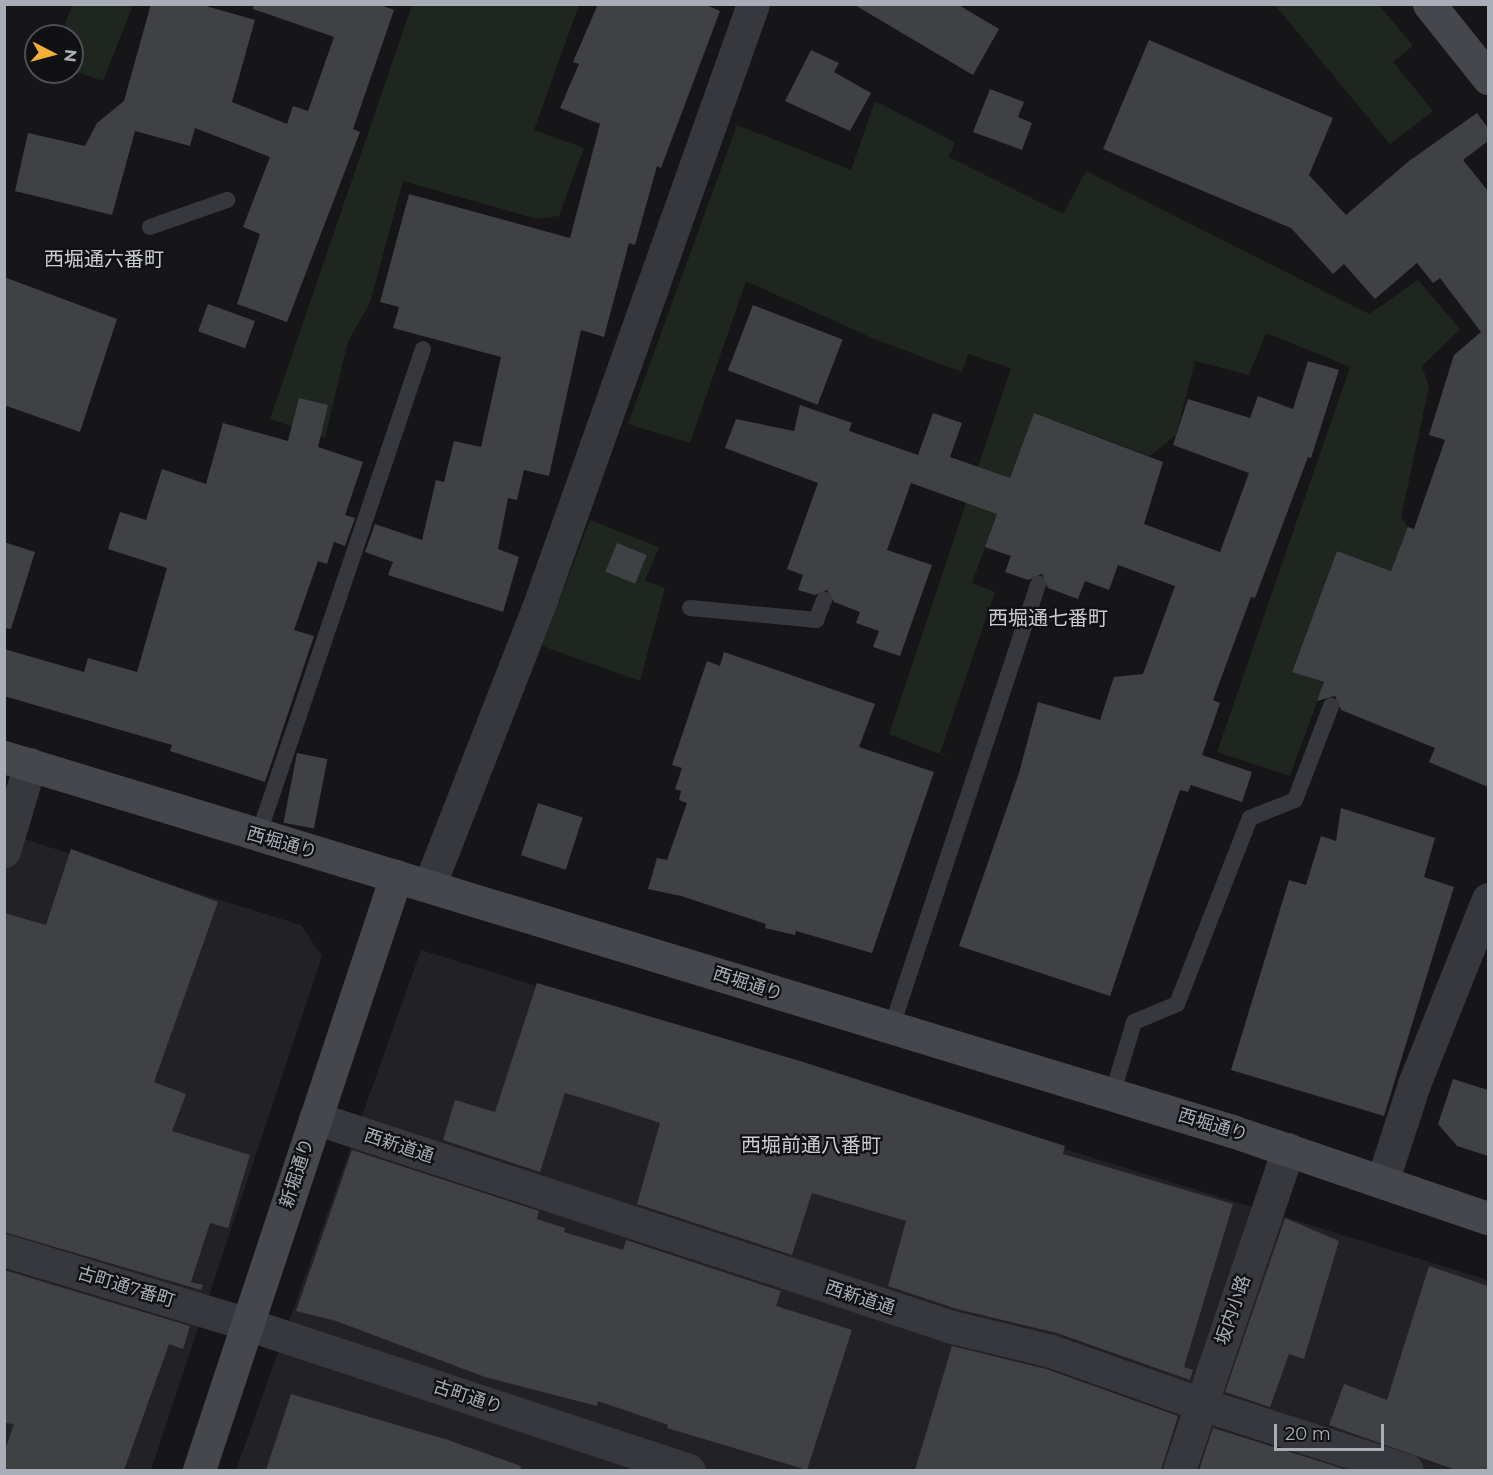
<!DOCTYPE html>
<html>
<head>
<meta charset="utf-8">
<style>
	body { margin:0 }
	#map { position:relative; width:1493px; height:1475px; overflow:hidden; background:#161618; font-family:Montserrat,"Noto Sans JP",sans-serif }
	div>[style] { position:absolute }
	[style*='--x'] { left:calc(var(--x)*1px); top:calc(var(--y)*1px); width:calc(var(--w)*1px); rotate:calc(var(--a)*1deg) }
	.built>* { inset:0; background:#222225 }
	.green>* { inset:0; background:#1e261f }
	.building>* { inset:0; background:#404145; transform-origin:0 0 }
	.lane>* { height:16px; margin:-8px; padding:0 8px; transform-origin:8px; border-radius:8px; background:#37383d }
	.street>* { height:33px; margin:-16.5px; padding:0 16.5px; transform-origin:16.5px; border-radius:16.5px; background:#37383d }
	.secondary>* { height:33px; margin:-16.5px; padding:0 16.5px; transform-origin:16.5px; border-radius:16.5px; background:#45474d }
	span { translate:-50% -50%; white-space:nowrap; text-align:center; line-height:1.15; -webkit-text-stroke:4.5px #111113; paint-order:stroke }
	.street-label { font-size:18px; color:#a8adb8 }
	.neighbourhood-label { font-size:20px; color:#c9ccd4 }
	.frame { position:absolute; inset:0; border:6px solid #a8adb8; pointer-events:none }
	.north { position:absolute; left:24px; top:24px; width:60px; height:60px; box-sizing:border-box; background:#111113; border:2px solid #4d4f55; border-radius:50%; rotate:96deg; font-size:16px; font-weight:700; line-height:24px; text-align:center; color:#a8adb8 }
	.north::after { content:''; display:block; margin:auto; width:21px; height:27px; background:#f2b134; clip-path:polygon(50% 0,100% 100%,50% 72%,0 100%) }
	.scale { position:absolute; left:1274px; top:1424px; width:110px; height:27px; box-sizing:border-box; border:3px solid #a8adb8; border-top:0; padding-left:8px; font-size:18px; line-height:21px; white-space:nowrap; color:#a8adb8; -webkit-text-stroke:4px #111113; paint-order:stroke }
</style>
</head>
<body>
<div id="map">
	<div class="built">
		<div style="clip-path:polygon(4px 833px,301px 925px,322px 956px,151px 1470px,5px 1470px)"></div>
		<div style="clip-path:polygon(421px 950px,1488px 1280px,1488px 1470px,236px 1470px)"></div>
	</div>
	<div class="green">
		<div style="clip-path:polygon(73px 4px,133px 5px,103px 81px,72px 70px,72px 36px,60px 36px)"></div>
		<div style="clip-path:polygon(412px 5px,579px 5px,534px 130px,584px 148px,559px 216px,537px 219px,403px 181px,370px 303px,348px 341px,325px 438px,270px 419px)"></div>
		<div style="clip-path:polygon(1275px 5px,1379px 5px,1413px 46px,1393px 62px,1433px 111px,1390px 144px)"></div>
		<div style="clip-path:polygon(875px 101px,955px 142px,949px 157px,1063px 214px,1086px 171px,1369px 314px,1418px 280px,1460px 329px,1422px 366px,1429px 387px,1401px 518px,1408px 527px,1392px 571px,1337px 551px,1292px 671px,1324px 683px,1290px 776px,1217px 752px,1350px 367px,1266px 333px,1249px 375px,1195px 361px,1176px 435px,1150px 456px,1034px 413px,972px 583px,995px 592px,940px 753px,955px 760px,889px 734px,1011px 368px,968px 354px,962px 372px,872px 338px,746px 281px,690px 443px,628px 424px,737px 125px,851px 170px)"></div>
		<div style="clip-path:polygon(590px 520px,659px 547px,645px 581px,665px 588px,640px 681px,542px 646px)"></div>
	</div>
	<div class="building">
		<div style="clip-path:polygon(151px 4px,199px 4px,255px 20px,232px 102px,287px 124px,293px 106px,308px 111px,334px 37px,253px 9px,254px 4px,378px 4px,394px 10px,353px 129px,360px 132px,287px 322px,237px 304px,260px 234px,243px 227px,270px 157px,195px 128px,190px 146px,135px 131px,112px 215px,15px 191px,28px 133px,85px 146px,97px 123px,124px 101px)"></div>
		<div style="clip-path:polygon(598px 4px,704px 4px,720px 11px,661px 168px,657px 166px,635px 245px,629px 243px,604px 337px,581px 330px,549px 476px,524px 470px,517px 500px,508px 498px,498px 549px,519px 557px,503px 612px,388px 575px,393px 562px,365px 552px,375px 524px,422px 540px,436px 480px,444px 482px,454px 441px,481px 447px,501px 357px,393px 328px,399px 307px,380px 302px,409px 194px,570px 238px,600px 124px,560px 108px,579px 64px,573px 62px)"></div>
		<div style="clip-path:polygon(853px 4px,957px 4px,999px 29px,973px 75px)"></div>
		<div style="clip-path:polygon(1149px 40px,1333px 118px,1309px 175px,1346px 215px,1409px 161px,1477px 113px,1488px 128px,1488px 141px,1463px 160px,1488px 191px,1488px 787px,1429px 762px,1435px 748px,1341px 710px,1335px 696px,1317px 701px,1324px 682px,1292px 672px,1337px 551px,1391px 571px,1408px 527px,1414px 529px,1445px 440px,1429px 435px,1454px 355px,1481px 332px,1440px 278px,1433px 283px,1417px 263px,1375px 299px,1344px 264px,1333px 274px,1291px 228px,1103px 149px)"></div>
		<div style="clip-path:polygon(811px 50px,839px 63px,834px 72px,871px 93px,850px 131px,785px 101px)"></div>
		<div style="clip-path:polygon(990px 89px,1024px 102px,1018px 117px,1032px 123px,1022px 150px,973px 132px)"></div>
		<div style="clip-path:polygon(4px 277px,117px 319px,80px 432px,4px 405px)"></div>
		<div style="left:208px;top:304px;width:50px;height:29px;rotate:20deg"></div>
		<div style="left:753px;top:305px;width:96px;height:70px;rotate:21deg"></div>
		<div style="clip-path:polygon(1308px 361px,1339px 370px,1311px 458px,1308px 457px,1255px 598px,1251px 597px,1213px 700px,1220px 703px,1202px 755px,1252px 772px,1242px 802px,1191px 785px,1188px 792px,1180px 790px,1110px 996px,959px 946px,1019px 773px,1038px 702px,1100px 720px,1114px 677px,1143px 674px,1175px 586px,1118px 565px,1109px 590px,1085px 581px,1078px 599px,1048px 588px,1042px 574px,1028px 580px,1005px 572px,1011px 556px,985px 547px,997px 514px,911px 483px,887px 550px,932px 565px,900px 656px,873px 647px,879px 631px,856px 623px,860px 612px,834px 602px,827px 590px,815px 595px,798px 590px,803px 575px,787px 569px,818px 483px,725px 448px,736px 419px,794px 431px,800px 405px,852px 423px,849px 431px,918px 455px,933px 413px,962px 423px,950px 457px,1010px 478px,1034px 413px,1163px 462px,1144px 524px,1220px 552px,1249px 473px,1173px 445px,1188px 399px,1250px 418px,1258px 396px,1293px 409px)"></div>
		<div style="clip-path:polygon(299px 398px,328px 405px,318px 447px,363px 462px,345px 515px,355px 518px,345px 546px,334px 542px,327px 564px,318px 561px,294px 630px,314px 636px,265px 782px,170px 751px,172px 745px,4px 696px,4px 649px,84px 672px,88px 658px,137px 672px,167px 568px,108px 549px,120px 512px,146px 520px,162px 469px,206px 484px,223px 423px,288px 441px)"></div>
		<div style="clip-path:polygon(4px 542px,35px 552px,11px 629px,4px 628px)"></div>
		<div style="left:617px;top:543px;width:32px;height:31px;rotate:22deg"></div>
		<div style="clip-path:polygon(724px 652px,875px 704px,859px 747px,934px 772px,872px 953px,796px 931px,795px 935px,765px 928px,766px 924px,681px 896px,648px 889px,657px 858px,667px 860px,687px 803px,679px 800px,681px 791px,675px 789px,682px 768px,672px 765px,707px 661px,720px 666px)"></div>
		<div style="left:297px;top:753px;width:31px;height:71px;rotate:11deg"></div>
		<div style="left:538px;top:803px;width:47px;height:55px;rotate:18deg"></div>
		<div style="clip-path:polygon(1341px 808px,1435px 838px,1424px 877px,1454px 887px,1384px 1116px,1231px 1070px,1289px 880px,1306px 885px,1321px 836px,1336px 841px)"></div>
		<div style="clip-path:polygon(71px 849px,218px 902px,154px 1082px,186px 1094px,172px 1131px,250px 1155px,228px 1228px,210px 1223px,191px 1282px,203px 1285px,201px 1290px,4px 1232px,4px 913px,46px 925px)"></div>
		<div style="clip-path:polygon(537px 983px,800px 1061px,1065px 1146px,1063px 1154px,1233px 1204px,1184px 1367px,1193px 1370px,1190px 1380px,1057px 1333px,957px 1309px,888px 1286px,906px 1221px,812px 1193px,792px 1255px,637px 1204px,660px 1123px,602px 1104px,565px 1093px,540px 1172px,443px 1140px,455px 1100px,495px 1112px)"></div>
		<div style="clip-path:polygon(1453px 1079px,1488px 1090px,1488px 1156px,1457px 1146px,1438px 1124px)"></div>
		<div style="clip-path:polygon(352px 1150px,539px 1211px,537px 1219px,565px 1228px,564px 1232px,623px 1250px,626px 1240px,781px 1291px,776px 1306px,852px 1330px,807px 1470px,667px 1428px,668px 1425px,598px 1401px,597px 1406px,485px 1377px,336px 1321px,296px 1311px)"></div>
		<div style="clip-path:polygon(1285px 1218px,1339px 1241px,1304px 1359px,1289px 1354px,1270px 1407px,1225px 1392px)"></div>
		<div style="clip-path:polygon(1429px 1266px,1488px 1286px,1488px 1470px,1456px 1470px,1329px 1425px,1344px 1384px,1387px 1400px)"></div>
		<div style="clip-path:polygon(4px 1270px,190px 1326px,183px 1349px,169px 1344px,124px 1470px,4px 1470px,4px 1453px,14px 1424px,4px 1423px)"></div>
		<div style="clip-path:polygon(952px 1346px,1046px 1369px,1178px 1416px,1161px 1470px,915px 1470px)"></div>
		<div style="clip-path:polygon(291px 1394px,445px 1439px,521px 1466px,520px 1470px,266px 1470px)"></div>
		<div style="clip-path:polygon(1213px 1428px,1347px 1470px,1199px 1470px)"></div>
	</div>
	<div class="lane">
		<div style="--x:150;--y:227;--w:82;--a:-19.3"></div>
		<div style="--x:690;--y:608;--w:127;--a:5.4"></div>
		<div style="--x:816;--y:620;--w:22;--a:-68"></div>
		<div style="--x:258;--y:836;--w:514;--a:-71.28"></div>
		<div style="--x:891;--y:1029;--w:469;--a:-71.7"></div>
		<div style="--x:1112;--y:1095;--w:76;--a:-73.2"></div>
		<div style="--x:1134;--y:1022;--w:47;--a:-22.7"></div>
		<div style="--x:1177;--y:1004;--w:200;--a:-68.6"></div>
		<div style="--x:1250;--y:818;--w:48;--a:-21.8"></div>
		<div style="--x:1295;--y:800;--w:101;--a:-69"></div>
	</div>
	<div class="street">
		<div style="--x:4;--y:851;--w:91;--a:-73.4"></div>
		<div style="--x:429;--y:886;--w:310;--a:-68.6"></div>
		<div style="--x:542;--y:597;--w:629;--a:-70.41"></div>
		<div style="--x:315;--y:1118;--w:670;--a:18.16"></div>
		<div style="--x:952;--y:1327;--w:102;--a:13.6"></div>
		<div style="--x:1051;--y:1351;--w:159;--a:19.5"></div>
		<div style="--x:1201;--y:1404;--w:216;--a:17.8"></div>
		<div style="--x:1383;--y:1179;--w:100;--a:-71.9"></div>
		<div style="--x:1414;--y:1084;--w:199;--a:-68.2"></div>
		<div style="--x:4;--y:1250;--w:254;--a:16.9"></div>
		<div style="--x:247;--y:1324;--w:465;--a:18.3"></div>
		<div style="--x:1179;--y:1470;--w:339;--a:-71.2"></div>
	</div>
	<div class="secondary">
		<div style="--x:1429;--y:4;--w:95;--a:51.4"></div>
		<div style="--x:4;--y:757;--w:1284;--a:16.94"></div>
		<div style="--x:1232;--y:1131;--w:270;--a:18.8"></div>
		<div style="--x:199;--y:1470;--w:626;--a:-71.65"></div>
	</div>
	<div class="street-label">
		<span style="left:282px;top:843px;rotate:16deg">西堀通り</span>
		<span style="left:748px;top:984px;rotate:18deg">西堀通り</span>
		<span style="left:1213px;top:1125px;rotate:17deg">西堀通り</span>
		<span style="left:399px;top:1146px;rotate:18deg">西新道通</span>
		<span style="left:297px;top:1173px;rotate:-72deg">新堀通り</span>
		<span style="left:126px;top:1287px;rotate:17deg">古町通7番町</span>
		<span style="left:860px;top:1298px;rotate:18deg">西新道通</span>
		<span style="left:1233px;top:1310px;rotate:-71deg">坂内小路</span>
		<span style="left:468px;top:1397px;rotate:18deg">古町通り</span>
	</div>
	<div class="neighbourhood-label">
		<span style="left:104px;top:259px">西堀通六番町</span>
		<span style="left:1048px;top:618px">西堀通七番町</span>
		<span style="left:811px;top:1145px">西堀前通八番町</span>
	</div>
	<div class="frame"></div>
	<div class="north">N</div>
	<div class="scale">20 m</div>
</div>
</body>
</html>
